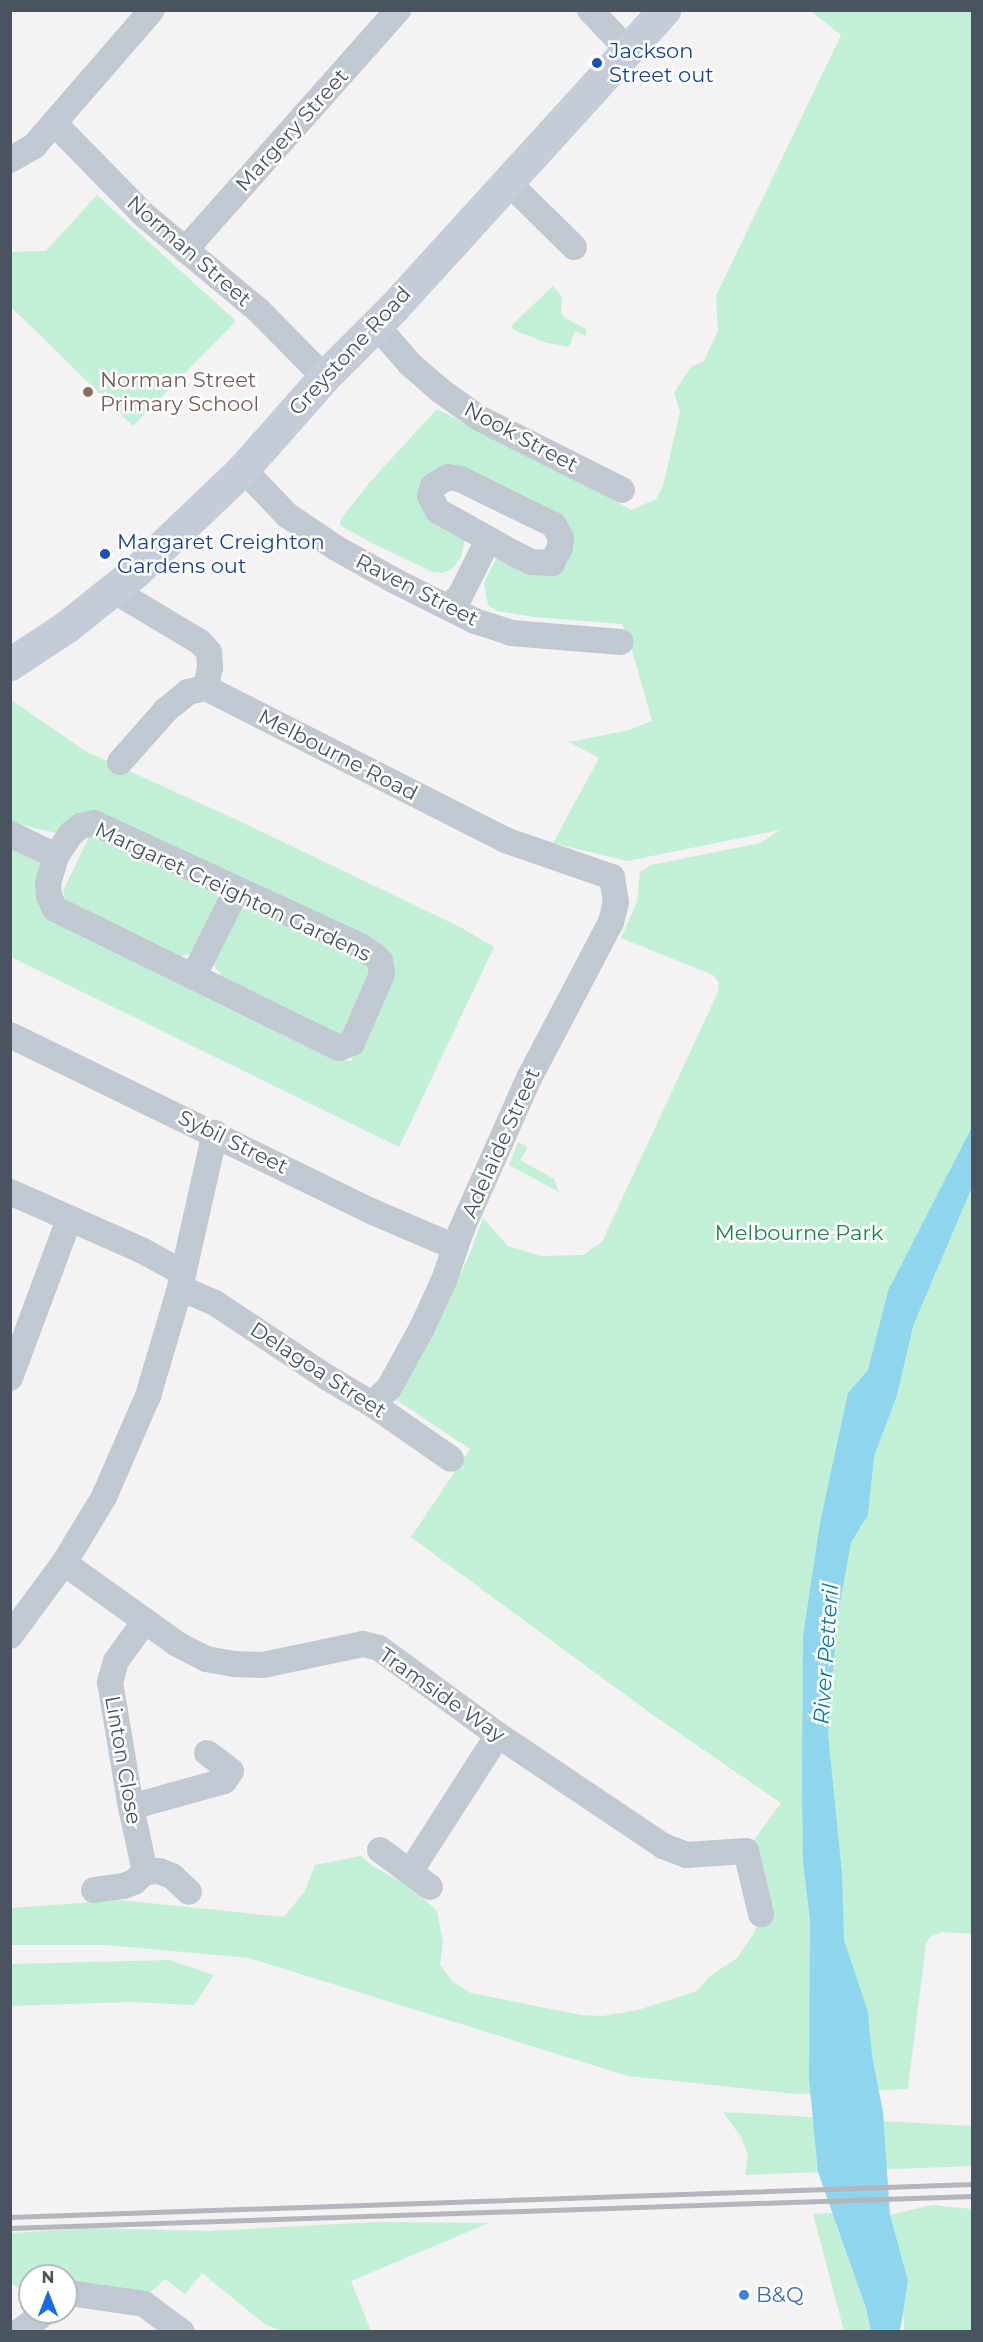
<!DOCTYPE html>
<html>
<head>
<meta charset="utf-8">
<style>
	body { margin:0 }
	#map { position:relative; width:983px; height:2342px; overflow:hidden; background:#f4f2f2; font-family:Montserrat,sans-serif }
	div>[style] { position:absolute }
	[style*='--x'] { left:calc(var(--x)*1px); top:calc(var(--y)*1px); width:calc(var(--w)*1px); rotate:calc(var(--a)*1deg) }
	.green>* { inset:0; background:#c1f0d6 }
	.water>* { inset:0; background:#8ed5ed }
	.street>* { height:26px; margin:-13px; padding:0 13px; transform-origin:13px; border-radius:13px; background:#c0c8d1 }
	.secondary>* { height:33px; margin:-16.5px; padding:0 16.5px; transform-origin:16.5px; border-radius:16.5px; background:#c3ccd8 }
	.rail>* { height:4.5px; margin:-2.25px; padding:0 2.25px; transform-origin:2.25px; border-radius:2.25px; background:#b4b6bc }
	.dots>* { width:16px; height:16px; translate:-50% -50%; box-sizing:border-box; border:3px solid #fff; border-radius:50% }
	span { translate:-50% -50%; white-space:nowrap; text-align:center; line-height:1.15; -webkit-text-stroke:5px #fff; paint-order:stroke }
	.transit-label { font-size:21px; color:#164399 }
	.left { translate:0 -50%; text-align:left }
	.street-label { font-size:21px; color:#495460 }
	.education-label { font-size:21px; color:#785e54 }
	.park-label { font-size:21px; color:#178452 }
	.shop-label { font-size:21px; color:#366cbe }
	.water-label { font-size:22px; color:#0c7aa0; font-style:italic }
	.frame { position:absolute; inset:0; border:12px solid #495460; pointer-events:none }
	.north { position:absolute; left:18px; top:2264px; width:60px; height:60px; box-sizing:border-box; background:#fff; border:2px solid #b6bbbf; border-radius:50%; rotate:0deg; font-size:16px; font-weight:700; line-height:24px; text-align:center; color:#495460 }
	.north::after { content:''; display:block; margin:auto; width:21px; height:27px; background:#1869e7; clip-path:polygon(50% 0,100% 100%,50% 72%,0 100%) }
</style>
</head>
<body>
<div id="map">
	<div class="green">
		<div style="clip-path:polygon(811px 11px,972px 11px,972px 1934px,942px 1932px,930px 1937px,926px 1944px,908px 2089px,796px 2094px,628px 2076px,249px 1958px,106px 1945px,11px 1945px,11px 1908px,120px 1900px,284px 1917px,305px 1891px,315px 1865px,361px 1856px,371px 1865px,412px 1888px,437px 1911px,443px 1942px,440px 1965px,453px 1982px,471px 1993px,581px 2015px,603px 2016px,638px 2010px,697px 1991px,710px 1976px,737px 1958px,753px 1935px,761px 1914px,746px 1851px,781px 1803px,650px 1713px,411px 1537px,470px 1449px,395px 1399px,445px 1307px,471px 1251px,483px 1218px,508px 1246px,541px 1256px,583px 1255px,602px 1242px,718px 992px,719px 983px,713px 975px,621px 938px,637px 902px,640px 872px,651px 865px,760px 843px,780px 830px,627px 861px,553px 843px,599px 758px,569px 742px,629px 730px,652px 721px,630px 643px,622px 624px,534px 617px,497px 611px,488px 605px,484px 583px,497px 556px,514px 559px,569px 545px,473px 479px,425px 488px,466px 535px,461px 557px,452px 569px,443px 573px,433px 572px,376px 545px,341px 526px,340px 520px,370px 482px,437px 409px,632px 510px,656px 499px,663px 486px,680px 412px,674px 392px,691px 367px,704px 361px,718px 331px,716px 296px,841px 35px)"></div>
		<div style="clip-path:polygon(97px 195px,236px 321px,133px 426px,11px 307px,11px 252px,46px 251px)"></div>
		<div style="clip-path:polygon(553px 286px,562px 297px,561px 313px,565px 318px,586px 329px,586px 336px,575px 331px,569px 347px,544px 342px,514px 330px,511px 326px)"></div>
		<div style="clip-path:polygon(10px 699px,85px 751px,235px 819px,462px 928px,494px 947px,399px 1147px,11px 957px,11px 839px,34px 853px,41px 865px,39px 890px,341px 1059px,351px 1061px,385px 998px,391px 979px,226px 871px,65px 829px,56px 833px,11px 822px)"></div>
		<div style="clip-path:polygon(90px 835px,212px 889px,222px 903px,234px 908px,257px 910px,358px 950px,374px 973px,343px 1033px,337px 1034px,226px 982px,211px 961px,193px 953px,176px 957px,66px 905px,63px 891px)"></div>
		<div style="clip-path:polygon(518px 1142px,526px 1146px,527px 1149px,520px 1160px,554px 1179px,559px 1192px,509px 1165px)"></div>
		<div style="clip-path:polygon(169px 1960px,214px 1975px,194px 2005px,131px 2002px,11px 2006px,11px 1964px)"></div>
		<div style="clip-path:polygon(723px 2112px,972px 2126px,972px 2166px,745px 2175px,748px 2154px,741px 2137px)"></div>
		<div style="clip-path:polygon(932px 2205px,972px 2209px,972px 2331px,905px 2331px,890px 2215px)"></div>
		<div style="clip-path:polygon(833px 2213px,866px 2308px,871px 2331px,844px 2331px,813px 2214px)"></div>
		<div style="clip-path:polygon(374px 2222px,489px 2223px,351px 2281px,371px 2331px,283px 2331px,266px 2325px,202px 2273px,185px 2294px,165px 2279px,142px 2300px,66px 2293px,66px 2276px,30px 2276px,30px 2294px,11px 2283px,11px 2233px,87px 2228px,210px 2231px)"></div>
	</div>
	<div class="water">
		<div style="clip-path:polygon(972px 1127px,972px 1187px,913px 1326px,897px 1395px,874px 1456px,868px 1515px,851px 1542px,837px 1620px,828px 1735px,842px 1874px,844px 1940px,868px 2012px,872px 2056px,883px 2112px,890px 2215px,908px 2281px,900px 2331px,871px 2331px,866px 2308px,818px 2172px,809px 2079px,810px 1920px,803px 1862px,802px 1780px,803px 1637px,820px 1523px,848px 1393px,868px 1370px,888px 1291px)"></div>
	</div>
	<div class="street">
		<div style="--x:590;--y:10;--w:55;--a:46.5"></div>
		<div style="--x:55;--y:124;--w:127;--a:45.6"></div>
		<div style="--x:144;--y:215;--w:148;--a:39.8"></div>
		<div style="--x:258;--y:310;--w:94;--a:45.4"></div>
		<div style="--x:10;--y:160;--w:28;--a:-30"></div>
		<div style="--x:34;--y:146;--w:180;--a:-49.1"></div>
		<div style="--x:507;--y:181;--w:94;--a:44.6"></div>
		<div style="--x:185;--y:250;--w:321;--a:-48.4"></div>
		<div style="--x:376;--y:325;--w:52;--a:48.9"></div>
		<div style="--x:410;--y:364;--w:41;--a:41.1"></div>
		<div style="--x:441;--y:391;--w:47;--a:35.4"></div>
		<div style="--x:479;--y:418;--w:160;--a:26.7"></div>
		<div style="--x:243;--y:469;--w:64;--a:46.3"></div>
		<div style="--x:287;--y:515;--w:59;--a:34"></div>
		<div style="--x:336;--y:548;--w:68;--a:29.2"></div>
		<div style="--x:395;--y:581;--w:89;--a:26.6"></div>
		<div style="--x:475;--y:621;--w:38;--a:18"></div>
		<div style="--x:511;--y:633;--w:110;--a:4.7"></div>
		<div style="--x:448;--y:477;--w:12;--a:9"></div>
		<div style="--x:460;--y:479;--w:105;--a:26.1"></div>
		<div style="--x:554;--y:525;--w:15;--a:62"></div>
		<div style="--x:561;--y:538;--w:9;--a:96"></div>
		<div style="--x:560;--y:547;--w:18;--a:117"></div>
		<div style="--x:552;--y:563;--w:21;--a:-177"></div>
		<div style="--x:531;--y:562;--w:18;--a:-153"></div>
		<div style="--x:515;--y:554;--w:88;--a:-150.8"></div>
		<div style="--x:438;--y:511;--w:17;--a:-118"></div>
		<div style="--x:430;--y:496;--w:10;--a:-73"></div>
		<div style="--x:433;--y:486;--w:17;--a:-31"></div>
		<div style="--x:113;--y:590;--w:101;--a:30.9"></div>
		<div style="--x:200;--y:642;--w:13;--a:48"></div>
		<div style="--x:209;--y:652;--w:15;--a:86"></div>
		<div style="--x:210;--y:667;--w:21;--a:101"></div>
		<div style="--x:206;--y:688;--w:335;--a:26.9"></div>
		<div style="--x:505;--y:840;--w:113;--a:19.1"></div>
		<div style="--x:612;--y:877;--w:25;--a:81"></div>
		<div style="--x:616;--y:902;--w:21;--a:104"></div>
		<div style="--x:611;--y:922;--w:176;--a:117.7"></div>
		<div style="--x:529;--y:1078;--w:167;--a:114"></div>
		<div style="--x:461;--y:1231;--w:52;--a:109.1"></div>
		<div style="--x:444;--y:1280;--w:53;--a:114.6"></div>
		<div style="--x:422;--y:1328;--w:68;--a:118.8"></div>
		<div style="--x:389;--y:1388;--w:23;--a:137"></div>
		<div style="--x:448;--y:607;--w:16;--a:-43"></div>
		<div style="--x:460;--y:596;--w:63;--a:-63.4"></div>
		<div style="--x:120;--y:762;--w:69;--a:-48.5"></div>
		<div style="--x:166;--y:710;--w:28;--a:-39"></div>
		<div style="--x:188;--y:692;--w:18;--a:-13"></div>
		<div style="--x:94;--y:823;--w:293;--a:24.8"></div>
		<div style="--x:360;--y:946;--w:17;--a:33"></div>
		<div style="--x:374;--y:955;--w:8;--a:45"></div>
		<div style="--x:380;--y:961;--w:13;--a:81"></div>
		<div style="--x:382;--y:974;--w:75;--a:113.5"></div>
		<div style="--x:352;--y:1043;--w:14;--a:159"></div>
		<div style="--x:339;--y:1048;--w:316;--a:-153.9"></div>
		<div style="--x:55;--y:909;--w:14;--a:-115"></div>
		<div style="--x:49;--y:896;--w:13;--a:-94"></div>
		<div style="--x:48;--y:883;--w:28;--a:-73"></div>
		<div style="--x:56;--y:856;--w:27;--a:-56"></div>
		<div style="--x:71;--y:834;--w:13;--a:-39"></div>
		<div style="--x:81;--y:826;--w:13;--a:-13"></div>
		<div style="--x:10;--y:834;--w:51;--a:25.6"></div>
		<div style="--x:193;--y:977;--w:98;--a:-63.4"></div>
		<div style="--x:10;--y:1035;--w:404;--a:26"></div>
		<div style="--x:373;--y:1212;--w:89;--a:23.1"></div>
		<div style="--x:10;--y:1192;--w:145;--a:23.9"></div>
		<div style="--x:143;--y:1251;--w:46;--a:28.8"></div>
		<div style="--x:180;--y:1288;--w:38;--a:23"></div>
		<div style="--x:215;--y:1303;--w:136;--a:33.6"></div>
		<div style="--x:328;--y:1378;--w:51;--a:30.6"></div>
		<div style="--x:372;--y:1404;--w:96;--a:34.8"></div>
		<div style="--x:10;--y:1378;--w:170;--a:-69.6"></div>
		<div style="--x:64;--y:1563;--w:139;--a:35.6"></div>
		<div style="--x:177;--y:1644;--w:33;--a:27"></div>
		<div style="--x:206;--y:1659;--w:27;--a:10"></div>
		<div style="--x:233;--y:1664;--w:30;--a:2"></div>
		<div style="--x:263;--y:1665;--w:102;--a:-11.9"></div>
		<div style="--x:363;--y:1644;--w:16;--a:14"></div>
		<div style="--x:379;--y:1648;--w:147;--a:36.2"></div>
		<div style="--x:498;--y:1735;--w:199;--a:33.9"></div>
		<div style="--x:663;--y:1846;--w:25;--a:21"></div>
		<div style="--x:686;--y:1855;--w:60;--a:-3.8"></div>
		<div style="--x:746;--y:1851;--w:65;--a:76.6"></div>
		<div style="--x:145;--y:1621;--w:49;--a:125.9"></div>
		<div style="--x:116;--y:1661;--w:22;--a:106"></div>
		<div style="--x:110;--y:1682;--w:127;--a:80.5"></div>
		<div style="--x:131;--y:1807;--w:66;--a:77.8"></div>
		<div style="--x:10;--y:1636;--w:91;--a:-53.5"></div>
		<div style="--x:64;--y:1563;--w:77;--a:-58.8"></div>
		<div style="--x:104;--y:1497;--w:110;--a:-66.5"></div>
		<div style="--x:148;--y:1396;--w:113;--a:-73.5"></div>
		<div style="--x:180;--y:1288;--w:159;--a:-77.3"></div>
		<div style="--x:131;--y:1807;--w:97;--a:-15.6"></div>
		<div style="--x:224;--y:1781;--w:12;--a:-55"></div>
		<div style="--x:231;--y:1771;--w:30;--a:-143"></div>
		<div style="--x:380;--y:1850;--w:62;--a:36.5"></div>
		<div style="--x:410;--y:1872;--w:163;--a:-57.3"></div>
		<div style="--x:94;--y:1890;--w:30;--a:-8"></div>
		<div style="--x:124;--y:1886;--w:11;--a:-22"></div>
		<div style="--x:134;--y:1882;--w:15;--a:-42"></div>
		<div style="--x:145;--y:1872;--w:14;--a:-4"></div>
		<div style="--x:159;--y:1871;--w:14;--a:21"></div>
		<div style="--x:172;--y:1876;--w:23;--a:43"></div>
		<div style="--x:66;--y:2296;--w:4;--a:-45"></div>
		<div style="--x:69;--y:2293;--w:76;--a:8.3"></div>
		<div style="--x:144;--y:2304;--w:47;--a:36.4"></div>
		<div style="--x:19;--y:2332;--w:34;--a:-37"></div>
	</div>
	<div class="secondary">
		<div style="--x:10;--y:664;--w:67;--a:-33.5"></div>
		<div style="--x:66;--y:627;--w:88;--a:-38.6"></div>
		<div style="--x:135;--y:572;--w:149;--a:-43.6"></div>
		<div style="--x:243;--y:469;--w:123;--a:-48.6"></div>
		<div style="--x:324;--y:377;--w:98;--a:-45"></div>
		<div style="--x:393;--y:308;--w:403;--a:-47.7"></div>
	</div>
	<div class="rail">
		<div style="--x:10;--y:2217;--w:963;--a:-1.96"></div>
		<div style="--x:10;--y:2228;--w:963;--a:-1.91"></div>
	</div>
	<div class="dots">
		<div style="left:597px;top:63px;background:#1a4fb4"></div>
		<div style="left:88px;top:392px;background:#8d6e63"></div>
		<div style="left:105px;top:554px;background:#1a4fb4"></div>
		<div style="left:744px;top:2295px;background:#3f7fe0"></div>
	</div>
	<div class="transit-label">
		<span class="left" style="left:609px;top:63px">Jackson<br>Street out</span>
		<span class="left" style="left:117px;top:554px">Margaret Creighton<br>Gardens out</span>
	</div>
	<div class="street-label">
		<span style="left:292px;top:130px;rotate:-48deg">Margery Street</span>
		<span style="left:189px;top:251px;rotate:41deg">Norman Street</span>
		<span style="left:350px;top:351px;rotate:-47deg">Greystone Road</span>
		<span style="left:521px;top:437px;rotate:28deg">Nook Street</span>
		<span style="left:417px;top:590px;rotate:27deg">Raven Street</span>
		<span style="left:338px;top:755px;rotate:27deg">Melbourne Road</span>
		<span style="left:233px;top:892px;rotate:25deg">Margaret Creighton Gardens</span>
		<span style="left:233px;top:1142px;rotate:26deg">Sybil Street</span>
		<span style="left:501px;top:1143px;rotate:-66deg">Adelaide Street</span>
		<span style="left:318px;top:1370px;rotate:33deg">Delagoa Street</span>
		<span style="left:442px;top:1695px;rotate:35deg">Tramside Way</span>
		<span style="left:123px;top:1760px;rotate:80deg">Linton Close</span>
	</div>
	<div class="education-label">
		<span class="left" style="left:100px;top:392px">Norman Street<br>Primary School</span>
	</div>
	<div class="park-label">
		<span style="left:799px;top:1233px">Melbourne Park</span>
	</div>
	<div class="shop-label">
		<span class="left" style="left:756px;top:2295px">B&amp;Q</span>
	</div>
	<div class="water-label">
		<span style="left:826px;top:1654px;rotate:-86deg">River Petteril</span>
	</div>
	<div class="frame"></div>
	<div class="north">N</div>
</div>
</body>
</html>
